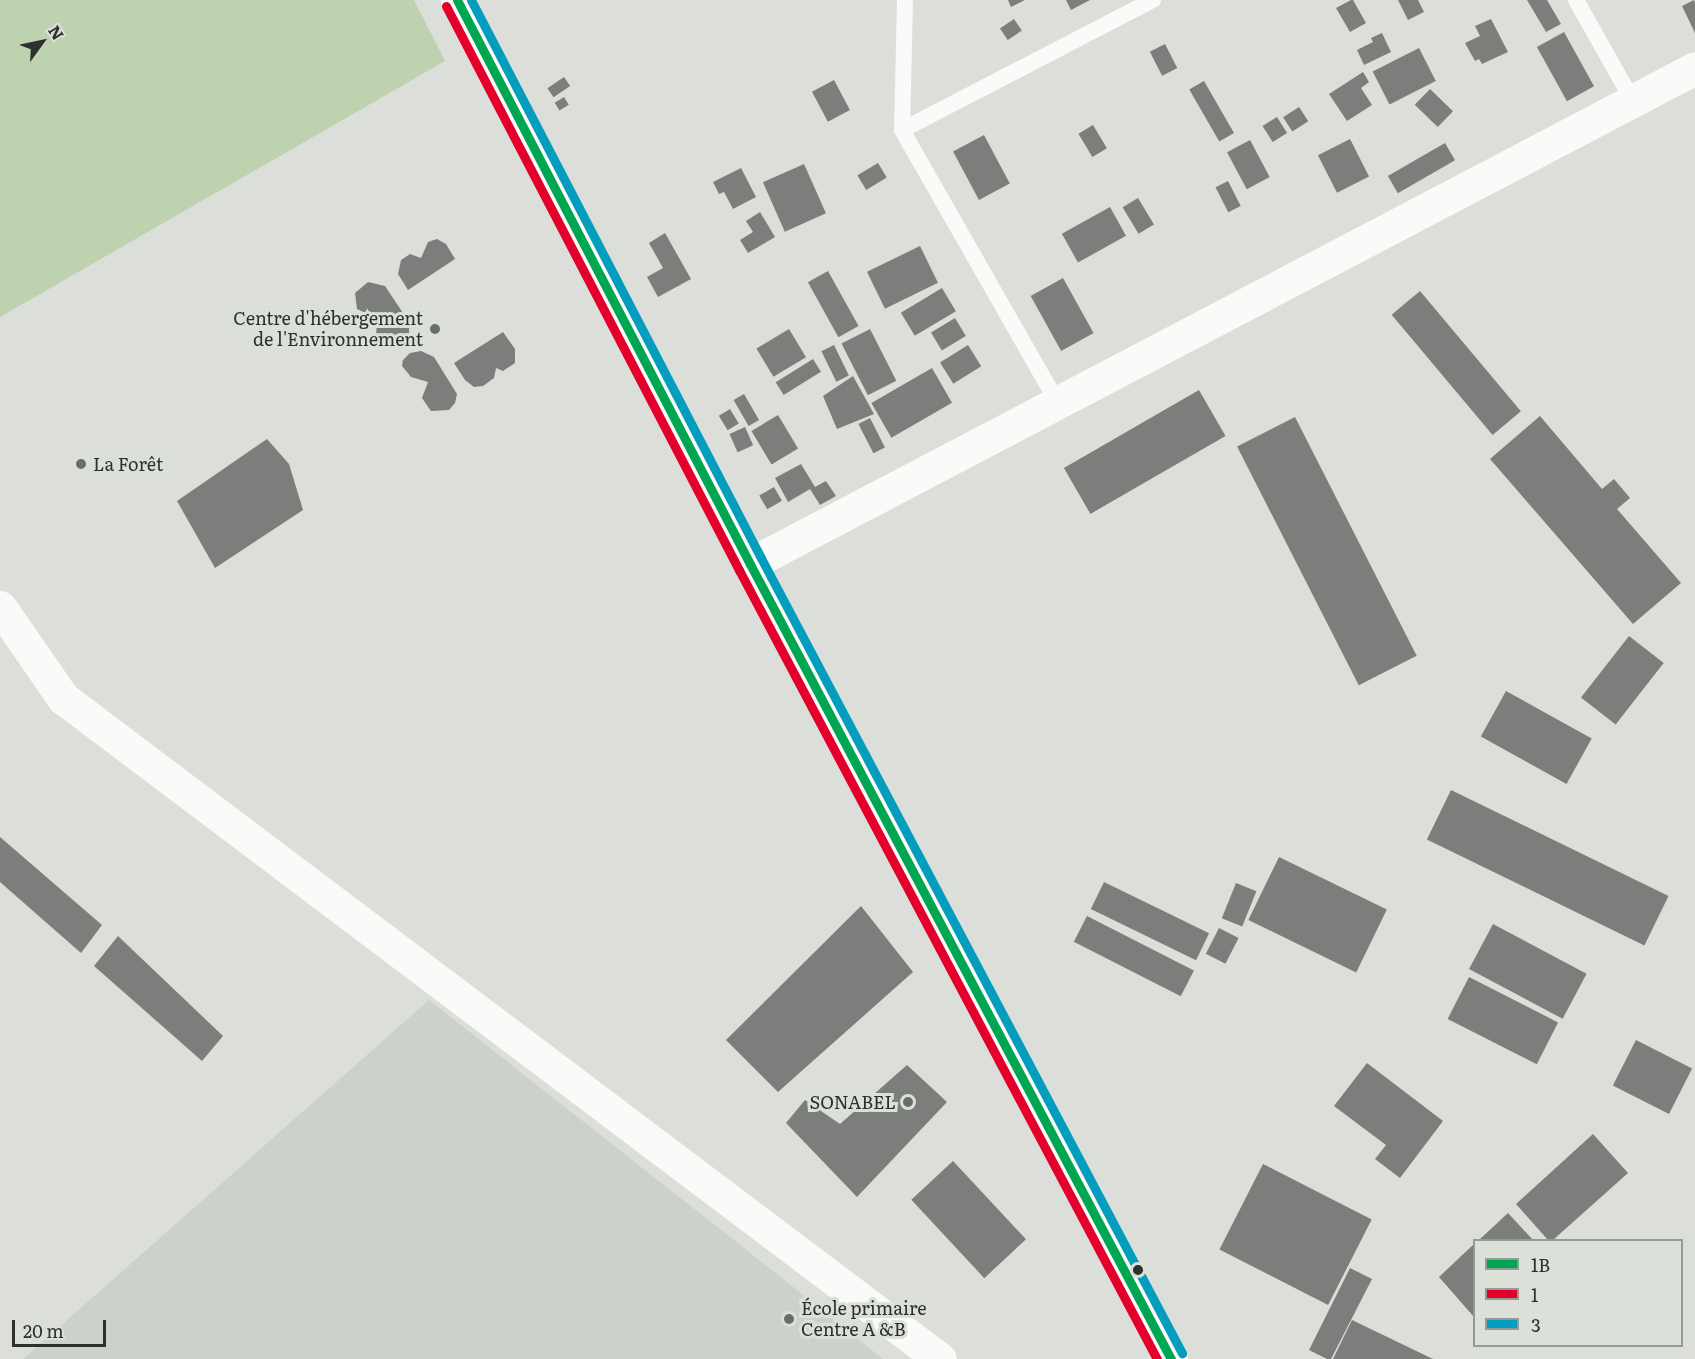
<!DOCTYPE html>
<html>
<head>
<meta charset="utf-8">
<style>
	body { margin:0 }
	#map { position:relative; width:1695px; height:1359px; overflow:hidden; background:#dcdeda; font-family:Literata,serif }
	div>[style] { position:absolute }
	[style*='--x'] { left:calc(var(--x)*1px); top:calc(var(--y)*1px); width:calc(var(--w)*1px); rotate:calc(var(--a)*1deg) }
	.built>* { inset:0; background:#ccd2c9 }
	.green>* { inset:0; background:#bed2b0 }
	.building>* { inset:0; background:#7c7e7b; transform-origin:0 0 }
	.service>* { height:16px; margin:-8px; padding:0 8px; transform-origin:8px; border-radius:8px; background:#fafaf9 }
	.minor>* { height:33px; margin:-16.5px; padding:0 16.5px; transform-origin:16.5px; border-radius:16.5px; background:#fafaf9 }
	.primary>* { height:33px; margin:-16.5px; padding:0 16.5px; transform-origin:16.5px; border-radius:16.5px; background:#fafaf9 }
	.bus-1>* { height:9px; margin:-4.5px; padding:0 4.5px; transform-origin:4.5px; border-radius:4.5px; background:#00a651 }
	.bus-2>* { height:9px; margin:-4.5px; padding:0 4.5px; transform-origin:4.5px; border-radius:4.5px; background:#e4002b }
	.bus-3>* { height:9px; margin:-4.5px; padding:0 4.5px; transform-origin:4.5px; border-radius:4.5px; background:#059dbe }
	.dots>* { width:16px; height:16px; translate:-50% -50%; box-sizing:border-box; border:3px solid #dbe0d8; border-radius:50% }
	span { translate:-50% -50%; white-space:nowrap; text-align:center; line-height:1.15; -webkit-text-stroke:6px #dbe0d8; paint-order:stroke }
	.poi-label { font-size:18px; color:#2e302d }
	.right { translate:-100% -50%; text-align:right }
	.left { translate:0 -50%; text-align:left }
	.legend { position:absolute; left:1473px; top:1239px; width:210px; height:108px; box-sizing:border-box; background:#dbe0d8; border:2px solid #969a94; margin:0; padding:8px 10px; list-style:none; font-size:18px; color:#2e302d }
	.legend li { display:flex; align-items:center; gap:12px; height:30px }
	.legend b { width:30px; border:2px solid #969a94 }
	.north { position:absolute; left:12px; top:12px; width:60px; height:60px; -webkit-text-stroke:4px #dbe0d8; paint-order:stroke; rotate:57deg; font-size:16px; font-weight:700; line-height:24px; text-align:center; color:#2e302d }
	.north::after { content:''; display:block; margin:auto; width:21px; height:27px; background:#2e302d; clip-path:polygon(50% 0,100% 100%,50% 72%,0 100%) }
	.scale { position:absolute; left:12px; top:1320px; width:94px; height:27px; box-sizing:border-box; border:3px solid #2e302d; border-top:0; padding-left:8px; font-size:18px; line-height:21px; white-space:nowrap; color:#2e302d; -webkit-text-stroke:4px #dbe0d8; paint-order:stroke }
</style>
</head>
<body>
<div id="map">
	<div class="built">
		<div style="clip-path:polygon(429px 1000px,782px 1278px,883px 1359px,23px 1359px)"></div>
	</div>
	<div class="green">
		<div style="clip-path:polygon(0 0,414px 0,445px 61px,0 317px)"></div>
	</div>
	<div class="building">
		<div style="clip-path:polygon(1008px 0,1025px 0,1011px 7px)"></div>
		<div style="clip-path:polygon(1066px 0,1090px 0,1071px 10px)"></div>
		<div style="clip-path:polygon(1351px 0,1353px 0,1366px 23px,1350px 32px,1336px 8px)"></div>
		<div style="clip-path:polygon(1398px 0,1418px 0,1424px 12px,1408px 20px)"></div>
		<div style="clip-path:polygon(1527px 0,1547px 0,1561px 24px,1546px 32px)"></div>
		<div style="clip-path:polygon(1694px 0,1695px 3px,1695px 33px,1682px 6px)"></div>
		<div style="left:1014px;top:19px;width:14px;height:17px;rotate:56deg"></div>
		<div style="clip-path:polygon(1491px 19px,1508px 52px,1482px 64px,1479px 59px,1475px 61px,1465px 43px,1480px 36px,1475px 26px)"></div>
		<div style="left:1564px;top:32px;width:62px;height:31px;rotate:61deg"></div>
		<div style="clip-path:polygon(1382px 33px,1391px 52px,1364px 65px,1357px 50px,1373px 42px,1371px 38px)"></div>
		<div style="left:1165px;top:44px;width:27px;height:17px;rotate:63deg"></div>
		<div style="left:1419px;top:48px;width:37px;height:52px;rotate:63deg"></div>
		<div style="clip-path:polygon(1363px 72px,1369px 82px,1361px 88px,1372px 105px,1347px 121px,1329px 94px)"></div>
		<div style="left:564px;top:77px;width:11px;height:20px;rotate:56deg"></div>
		<div style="left:834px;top:80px;width:34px;height:25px;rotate:62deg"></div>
		<div style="left:1204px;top:81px;width:60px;height:17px;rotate:60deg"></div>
		<div style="left:1430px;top:89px;width:32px;height:22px;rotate:44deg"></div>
		<div style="left:564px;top:97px;width:9px;height:11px;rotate:58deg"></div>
		<div style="left:1299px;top:107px;width:17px;height:19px;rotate:57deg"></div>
		<div style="left:1277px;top:117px;width:19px;height:17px;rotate:58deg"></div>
		<div style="left:1093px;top:125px;width:27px;height:17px;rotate:59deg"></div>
		<div style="left:984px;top:135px;width:55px;height:35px;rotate:62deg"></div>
		<div style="left:1350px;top:139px;width:42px;height:36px;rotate:63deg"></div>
		<div style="left:1250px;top:140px;width:42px;height:26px;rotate:62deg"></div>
		<div style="left:1445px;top:143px;width:20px;height:66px;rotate:60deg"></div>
		<div style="left:878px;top:163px;width:17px;height:24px;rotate:59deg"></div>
		<div style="left:804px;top:164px;width:54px;height:45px;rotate:66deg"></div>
		<div style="clip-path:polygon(741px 168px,756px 197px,733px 209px,724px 192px,719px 194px,713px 182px)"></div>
		<div style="left:1228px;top:181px;width:28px;height:14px;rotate:63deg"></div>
		<div style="left:1138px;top:198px;width:31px;height:18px;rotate:59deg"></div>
		<div style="left:1110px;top:207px;width:33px;height:55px;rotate:61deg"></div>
		<div style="clip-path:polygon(760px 212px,775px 237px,748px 253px,740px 240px,753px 232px,746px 221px)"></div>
		<div style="clip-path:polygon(665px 233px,691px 279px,658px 297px,647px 277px,663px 268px,649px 243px)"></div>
		<div style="clip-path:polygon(437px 239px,446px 244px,455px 259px,408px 290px,398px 274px,401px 260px,410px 254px,421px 258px,428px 242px)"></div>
		<div style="left:920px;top:246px;width:41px;height:59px;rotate:64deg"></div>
		<div style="left:828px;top:271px;width:63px;height:23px;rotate:61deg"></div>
		<div style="left:1063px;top:278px;width:63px;height:37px;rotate:61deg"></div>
		<div style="clip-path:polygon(368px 282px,385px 286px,409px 322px,409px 335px,400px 344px,389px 345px,376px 335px,377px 323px,382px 316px,372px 316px,357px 309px,355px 293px)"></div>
		<div style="left:942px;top:288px;width:27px;height:48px;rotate:59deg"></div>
		<div style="left:1420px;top:291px;width:157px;height:37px;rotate:50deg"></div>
		<div style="left:955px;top:318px;width:21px;height:28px;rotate:59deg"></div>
		<div style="left:789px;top:329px;width:33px;height:38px;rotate:59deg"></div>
		<div style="left:870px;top:329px;width:58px;height:32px;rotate:63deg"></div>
		<div style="clip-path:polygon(503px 332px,515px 349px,515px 363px,503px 371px,496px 368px,494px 378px,483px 386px,474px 387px,465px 380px,454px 363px)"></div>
		<div style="left:834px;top:345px;width:34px;height:14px;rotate:64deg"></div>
		<div style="left:968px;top:345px;width:25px;height:33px;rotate:58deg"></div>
		<div style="clip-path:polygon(421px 351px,434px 357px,457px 394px,455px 403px,449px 410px,431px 411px,422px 398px,428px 382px,411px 377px,402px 366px,403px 360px,410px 353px)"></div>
		<div style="left:813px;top:359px;width:15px;height:44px;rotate:58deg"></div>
		<div style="left:932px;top:368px;width:40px;height:70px;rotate:60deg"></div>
		<div style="clip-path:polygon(853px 376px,874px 414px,837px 429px,823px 396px)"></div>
		<div style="left:1199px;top:390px;width:53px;height:156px;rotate:60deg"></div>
		<div style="left:744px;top:394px;width:30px;height:12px;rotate:60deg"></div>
		<div style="left:730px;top:409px;width:17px;height:13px;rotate:59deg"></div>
		<div style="left:778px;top:415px;width:39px;height:31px;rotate:59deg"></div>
		<div style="clip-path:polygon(1540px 416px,1602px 489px,1614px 479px,1630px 498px,1617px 509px,1681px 583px,1633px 624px,1490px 459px)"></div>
		<div style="left:1295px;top:417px;width:268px;height:65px;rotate:63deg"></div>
		<div style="left:870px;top:418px;width:33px;height:13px;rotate:63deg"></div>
		<div style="left:745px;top:427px;width:20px;height:17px;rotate:66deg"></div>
		<div style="clip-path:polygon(267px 439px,289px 464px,303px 510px,215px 568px,177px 501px)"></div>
		<div style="clip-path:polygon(801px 464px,815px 487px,826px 481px,836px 496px,820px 505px,810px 489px,788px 502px,775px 478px)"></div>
		<div style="left:774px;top:487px;width:16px;height:17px;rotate:60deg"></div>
		<div style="left:1629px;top:636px;width:44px;height:78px;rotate:38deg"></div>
		<div style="left:1506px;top:691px;width:98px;height:52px;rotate:29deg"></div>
		<div style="left:1451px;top:790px;width:242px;height:55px;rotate:26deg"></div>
		<div style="clip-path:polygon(0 837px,102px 925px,81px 953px,0 882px)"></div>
		<div style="left:1279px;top:857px;width:120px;height:70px;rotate:26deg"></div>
		<div style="left:1104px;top:882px;width:117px;height:30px;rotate:26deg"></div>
		<div style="left:1236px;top:883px;width:22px;height:38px;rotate:22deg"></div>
		<div style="clip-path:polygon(861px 906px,913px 972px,778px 1092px,726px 1040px)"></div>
		<div style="left:1087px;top:916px;width:120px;height:29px;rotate:27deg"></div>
		<div style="left:1493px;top:924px;width:106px;height:51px;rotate:28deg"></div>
		<div style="left:1219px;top:928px;width:22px;height:29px;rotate:27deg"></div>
		<div style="clip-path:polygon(118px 936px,223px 1036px,202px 1061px,94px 966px)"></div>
		<div style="left:1469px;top:977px;width:100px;height:47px;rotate:27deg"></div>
		<div style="left:1636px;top:1040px;width:63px;height:51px;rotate:27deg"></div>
		<div style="clip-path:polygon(1367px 1063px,1443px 1121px,1400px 1178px,1375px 1159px,1386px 1145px,1334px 1106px)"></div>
		<div style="clip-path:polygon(907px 1065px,947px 1102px,857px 1197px,786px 1123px,805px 1100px,840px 1124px)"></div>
		<div style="clip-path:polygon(1593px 1134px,1628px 1173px,1553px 1240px,1548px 1240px,1516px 1204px)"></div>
		<div style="left:953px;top:1161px;width:107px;height:57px;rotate:47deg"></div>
		<div style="left:1263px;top:1164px;width:122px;height:96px;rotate:27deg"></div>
		<div style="clip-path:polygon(1508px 1213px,1533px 1240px,1479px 1240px)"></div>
		<div style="clip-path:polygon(1474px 1244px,1474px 1317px,1439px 1277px)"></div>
		<div style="clip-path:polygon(1350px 1268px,1372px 1279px,1331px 1359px,1327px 1359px,1309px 1350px)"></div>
		<div style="clip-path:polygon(1352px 1320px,1433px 1359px,1333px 1359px)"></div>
	</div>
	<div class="service">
		<div style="--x:905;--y:0;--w:130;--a:91.3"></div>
		<div style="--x:902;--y:130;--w:314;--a:60.3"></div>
		<div style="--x:1576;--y:0;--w:116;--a:60.6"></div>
		<div style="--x:902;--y:130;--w:283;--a:-27.4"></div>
	</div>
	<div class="minor">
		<div style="--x:750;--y:564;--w:1067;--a:-27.69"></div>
		<div style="--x:0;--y:607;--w:111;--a:55.3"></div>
		<div style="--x:63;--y:698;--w:1098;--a:37.01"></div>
	</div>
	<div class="primary">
		<div style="--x:457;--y:0;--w:636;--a:62.55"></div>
		<div style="--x:750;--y:564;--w:900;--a:62.1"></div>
	</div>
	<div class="bus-1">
		<div style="--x:457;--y:0;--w:636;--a:62.55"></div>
		<div style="--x:750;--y:564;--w:900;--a:62.1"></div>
	</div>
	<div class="bus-2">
		<div style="--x:446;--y:6;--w:636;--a:62.55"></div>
		<div style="--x:739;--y:570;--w:893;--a:62.09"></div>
	</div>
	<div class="bus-3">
		<div style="--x:471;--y:0;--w:629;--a:62.54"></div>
		<div style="--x:761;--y:558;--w:900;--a:62.1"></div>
	</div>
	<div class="dots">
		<div style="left:435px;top:329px;background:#6b6d6a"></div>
		<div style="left:81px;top:464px;background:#6b6d6a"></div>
		<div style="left:908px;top:1102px;background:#6b6d6a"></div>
		<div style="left:1138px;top:1270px;background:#2e302d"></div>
		<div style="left:789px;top:1319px;background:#6b6d6a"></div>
	</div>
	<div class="poi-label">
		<span class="right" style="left:423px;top:329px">Centre d'hébergement<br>de l'Environnement</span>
		<span class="left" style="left:93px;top:464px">La Forêt</span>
		<span class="right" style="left:896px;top:1102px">SONABEL</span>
		<span class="left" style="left:801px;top:1319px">École primaire<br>Centre A &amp;B</span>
	</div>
	<ul class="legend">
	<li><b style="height:8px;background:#00a651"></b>1B</li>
	<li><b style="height:8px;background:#e4002b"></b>1</li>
	<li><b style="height:8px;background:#059dbe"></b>3</li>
	</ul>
	<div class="north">N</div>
	<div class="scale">20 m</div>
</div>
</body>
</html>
